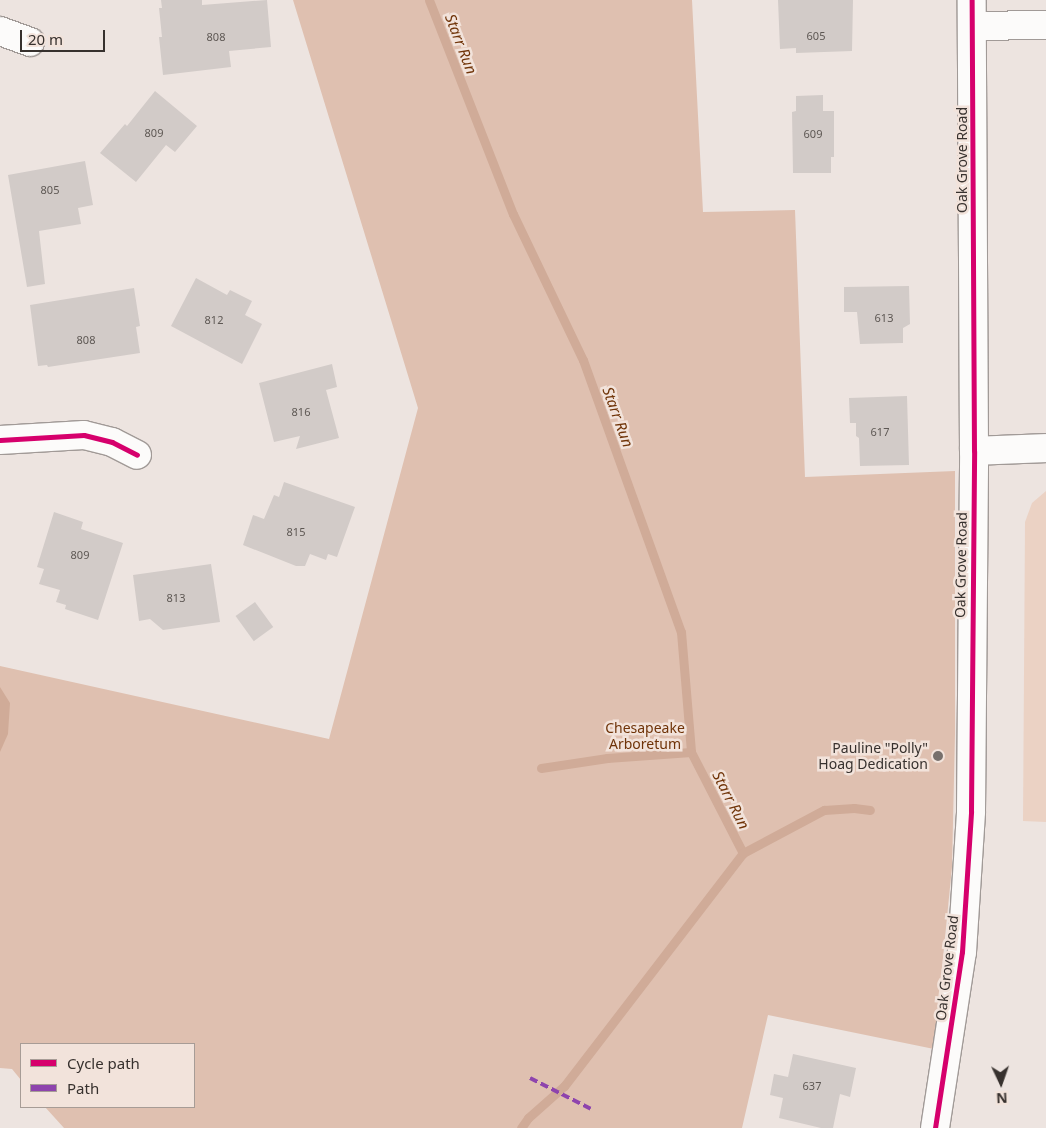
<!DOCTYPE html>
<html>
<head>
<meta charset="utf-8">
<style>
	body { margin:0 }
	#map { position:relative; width:1046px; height:1128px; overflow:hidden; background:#ede4e0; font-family:"Noto Sans",sans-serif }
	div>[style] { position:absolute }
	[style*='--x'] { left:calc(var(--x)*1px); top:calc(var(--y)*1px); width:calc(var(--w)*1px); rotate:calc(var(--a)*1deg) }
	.green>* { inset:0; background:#ebd2c4 }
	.forest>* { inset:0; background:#dfc0b0 }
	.water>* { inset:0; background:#d0ab98 }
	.stream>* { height:9px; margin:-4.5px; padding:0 4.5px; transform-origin:4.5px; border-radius:4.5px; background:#d0ab98 }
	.building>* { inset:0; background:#d2cbc8; transform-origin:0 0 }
	.roads { filter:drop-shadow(1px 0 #a19a97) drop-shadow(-1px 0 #a19a97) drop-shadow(0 1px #a19a97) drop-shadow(0 -1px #a19a97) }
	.minor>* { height:28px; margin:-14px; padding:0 14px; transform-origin:14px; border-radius:14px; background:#fcfbfa }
	.quiet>* { height:4px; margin-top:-2px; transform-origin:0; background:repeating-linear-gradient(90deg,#8e44ad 0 8px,transparent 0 12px) }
	.cycleway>* { height:5px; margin:-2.5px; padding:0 2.5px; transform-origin:2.5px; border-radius:2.5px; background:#d6006c }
	.dots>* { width:14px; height:14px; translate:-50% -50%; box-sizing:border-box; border:2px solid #f2e3db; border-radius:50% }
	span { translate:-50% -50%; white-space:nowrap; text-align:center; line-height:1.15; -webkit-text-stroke:5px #f2e3db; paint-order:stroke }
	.number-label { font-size:11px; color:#5e5854 }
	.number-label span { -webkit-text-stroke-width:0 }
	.street-label { font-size:14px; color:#37312e }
	.park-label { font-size:14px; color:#6f3308 }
	.poi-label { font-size:14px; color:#37312e }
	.right { translate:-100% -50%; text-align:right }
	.water-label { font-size:15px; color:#703408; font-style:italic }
	.legend { position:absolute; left:20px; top:1043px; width:175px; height:65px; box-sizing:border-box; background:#f2e3db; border:1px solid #a79c96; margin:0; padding:6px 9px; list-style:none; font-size:15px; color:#37312e }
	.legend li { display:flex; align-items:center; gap:10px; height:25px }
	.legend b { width:25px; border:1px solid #a79c96 }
	.north { position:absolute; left:976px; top:1058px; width:50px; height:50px; -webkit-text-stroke:4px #f2e3db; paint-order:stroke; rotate:177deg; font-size:14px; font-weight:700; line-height:20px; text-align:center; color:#37312e }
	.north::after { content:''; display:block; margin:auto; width:18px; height:22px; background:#37312e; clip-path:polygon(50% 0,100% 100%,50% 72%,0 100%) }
	.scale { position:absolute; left:20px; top:30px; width:85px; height:22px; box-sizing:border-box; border:2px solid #37312e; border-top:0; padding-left:6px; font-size:15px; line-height:18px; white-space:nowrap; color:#37312e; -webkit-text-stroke:4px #f2e3db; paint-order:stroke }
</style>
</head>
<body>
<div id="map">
	<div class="green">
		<div style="clip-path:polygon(1046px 491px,1046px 822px,1023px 821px,1025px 522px,1032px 503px)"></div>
	</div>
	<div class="forest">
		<div style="clip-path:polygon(293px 0,692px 0,703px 212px,795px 210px,805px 477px,955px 471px,955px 734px,952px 867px,934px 1049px,768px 1015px,742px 1128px,64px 1128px,45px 1107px,194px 1107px,194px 1044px,21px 1044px,21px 1080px,12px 1069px,0 1068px,0 666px,329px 739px,418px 408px)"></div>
	</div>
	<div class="water">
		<div style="clip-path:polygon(0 687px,10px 703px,8px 734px,0 752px)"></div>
	</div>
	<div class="stream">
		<div style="--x:429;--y:0;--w:230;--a:68.6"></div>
		<div style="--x:513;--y:214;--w:162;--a:64.4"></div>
		<div style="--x:583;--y:360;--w:289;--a:70.2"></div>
		<div style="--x:681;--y:632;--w:120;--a:85.2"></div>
		<div style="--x:691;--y:752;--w:114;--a:62.8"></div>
		<div style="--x:743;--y:853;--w:294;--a:127.5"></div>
		<div style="--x:564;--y:1086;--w:48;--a:138.4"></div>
		<div style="--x:528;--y:1118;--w:12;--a:125"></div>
		<div style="--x:541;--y:768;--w:67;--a:-8.6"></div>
		<div style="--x:607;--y:758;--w:84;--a:-4.1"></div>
		<div style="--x:743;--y:853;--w:92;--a:-28"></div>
		<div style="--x:824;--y:810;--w:30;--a:-4"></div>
		<div style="--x:854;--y:808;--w:16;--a:7"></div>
	</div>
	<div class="building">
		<div style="clip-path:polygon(161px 0,202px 0,202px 5px,267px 0,271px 47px,229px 51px,231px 67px,163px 75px,159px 37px,162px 37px,159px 8px,162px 8px)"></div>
		<div style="clip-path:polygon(778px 0,853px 0,852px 51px,796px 53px,796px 48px,780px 49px)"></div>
		<div style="clip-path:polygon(155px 91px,197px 126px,175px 152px,166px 145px,136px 182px,100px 153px,125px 124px,127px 126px)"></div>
		<div style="clip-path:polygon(823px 95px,823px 111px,834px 111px,834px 157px,831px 157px,831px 173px,793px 173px,792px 112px,796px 111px,796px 96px)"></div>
		<div style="clip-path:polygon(85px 161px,93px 205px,78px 208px,81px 224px,39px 231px,45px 284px,27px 287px,8px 175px)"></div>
		<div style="clip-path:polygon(196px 278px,227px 295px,230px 290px,252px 301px,245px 315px,262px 324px,242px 364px,171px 326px)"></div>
		<div style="clip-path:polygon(909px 286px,910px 324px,903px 328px,903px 343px,860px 344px,857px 312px,844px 312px,844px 287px)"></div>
		<div style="clip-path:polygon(134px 288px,140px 326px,136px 327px,140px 353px,48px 367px,47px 365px,38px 366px,30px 305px)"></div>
		<div style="clip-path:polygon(332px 364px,337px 387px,326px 390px,339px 438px,296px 449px,300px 436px,274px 442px,259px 383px)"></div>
		<div style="clip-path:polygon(907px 396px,909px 465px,860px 466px,859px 438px,856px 436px,856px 423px,850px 423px,849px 398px)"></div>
		<div style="clip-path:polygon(284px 482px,355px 507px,337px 557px,328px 554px,326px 560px,310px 554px,305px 566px,296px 566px,243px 545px,253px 515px,264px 519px,274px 495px,279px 497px)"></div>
		<div style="clip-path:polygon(54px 512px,83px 522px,81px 529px,123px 543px,98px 620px,65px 609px,66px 605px,56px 602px,60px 590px,39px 584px,44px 569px,37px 567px)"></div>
		<div style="clip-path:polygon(211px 564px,220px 622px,163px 630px,150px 619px,139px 621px,133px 575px)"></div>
		<div style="left:255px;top:602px;width:31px;height:24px;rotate:54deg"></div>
		<div style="clip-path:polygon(793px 1054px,856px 1068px,850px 1097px,840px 1094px,833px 1128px,821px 1128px,779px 1118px,783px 1098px,770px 1095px,774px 1074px,788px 1077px)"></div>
	</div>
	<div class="roads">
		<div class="minor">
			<div style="--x:973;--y:26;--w:73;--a:-0.8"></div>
			<div style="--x:0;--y:31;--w:32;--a:20"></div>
			<div style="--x:0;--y:440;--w:84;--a:-3.4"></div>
			<div style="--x:84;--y:435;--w:29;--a:14"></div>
			<div style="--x:112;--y:442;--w:28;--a:27"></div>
			<div style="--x:974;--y:451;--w:72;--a:-2.4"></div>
			<div style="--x:935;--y:1128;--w:178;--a:-81.3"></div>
			<div style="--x:962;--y:952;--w:141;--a:-86.3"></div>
			<div style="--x:971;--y:811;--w:360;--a:-89.5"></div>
			<div style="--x:974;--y:451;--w:451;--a:-90.3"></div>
		</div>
	</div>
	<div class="quiet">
		<div style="--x:530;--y:1078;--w:68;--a:26.9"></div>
	</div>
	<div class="cycleway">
		<div style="--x:0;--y:440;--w:84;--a:-3.4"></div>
		<div style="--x:84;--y:435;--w:29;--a:14"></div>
		<div style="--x:112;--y:442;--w:28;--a:27"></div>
		<div style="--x:935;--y:1128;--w:178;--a:-81.3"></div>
		<div style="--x:962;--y:952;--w:141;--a:-86.3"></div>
		<div style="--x:971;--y:811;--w:360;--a:-89.5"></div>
		<div style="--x:974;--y:451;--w:451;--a:-90.3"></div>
	</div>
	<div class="dots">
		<div style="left:938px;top:756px;background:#77706c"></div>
	</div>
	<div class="number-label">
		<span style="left:816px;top:36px">605</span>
		<span style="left:216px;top:37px">808</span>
		<span style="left:154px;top:133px">809</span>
		<span style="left:813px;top:134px">609</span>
		<span style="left:50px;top:190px">805</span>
		<span style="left:884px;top:318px">613</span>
		<span style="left:214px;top:320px">812</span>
		<span style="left:86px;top:340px">808</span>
		<span style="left:301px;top:412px">816</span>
		<span style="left:880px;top:432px">617</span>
		<span style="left:296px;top:532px">815</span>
		<span style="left:80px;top:555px">809</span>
		<span style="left:176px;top:598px">813</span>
		<span style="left:812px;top:1086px">637</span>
	</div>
	<div class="street-label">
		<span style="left:962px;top:160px;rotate:-90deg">Oak Grove Road</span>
		<span style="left:961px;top:565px;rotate:-89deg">Oak Grove Road</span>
		<span style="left:947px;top:968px;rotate:-83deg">Oak Grove Road</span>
	</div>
	<div class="park-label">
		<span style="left:645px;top:736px">Chesapeake<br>Arboretum</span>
	</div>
	<div class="poi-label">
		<span class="right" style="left:928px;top:756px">Pauline "Polly"<br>Hoag Dedication</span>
	</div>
	<div class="water-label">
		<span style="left:461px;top:44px;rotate:69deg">Starr Run</span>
		<span style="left:618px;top:417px;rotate:70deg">Starr Run</span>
		<span style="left:731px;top:800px;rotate:63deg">Starr Run</span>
	</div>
	<ul class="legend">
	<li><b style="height:6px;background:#d6006c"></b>Cycle path</li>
	<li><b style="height:6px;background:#8e44ad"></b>Path</li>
	</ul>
	<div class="north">N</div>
	<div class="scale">20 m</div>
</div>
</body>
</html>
